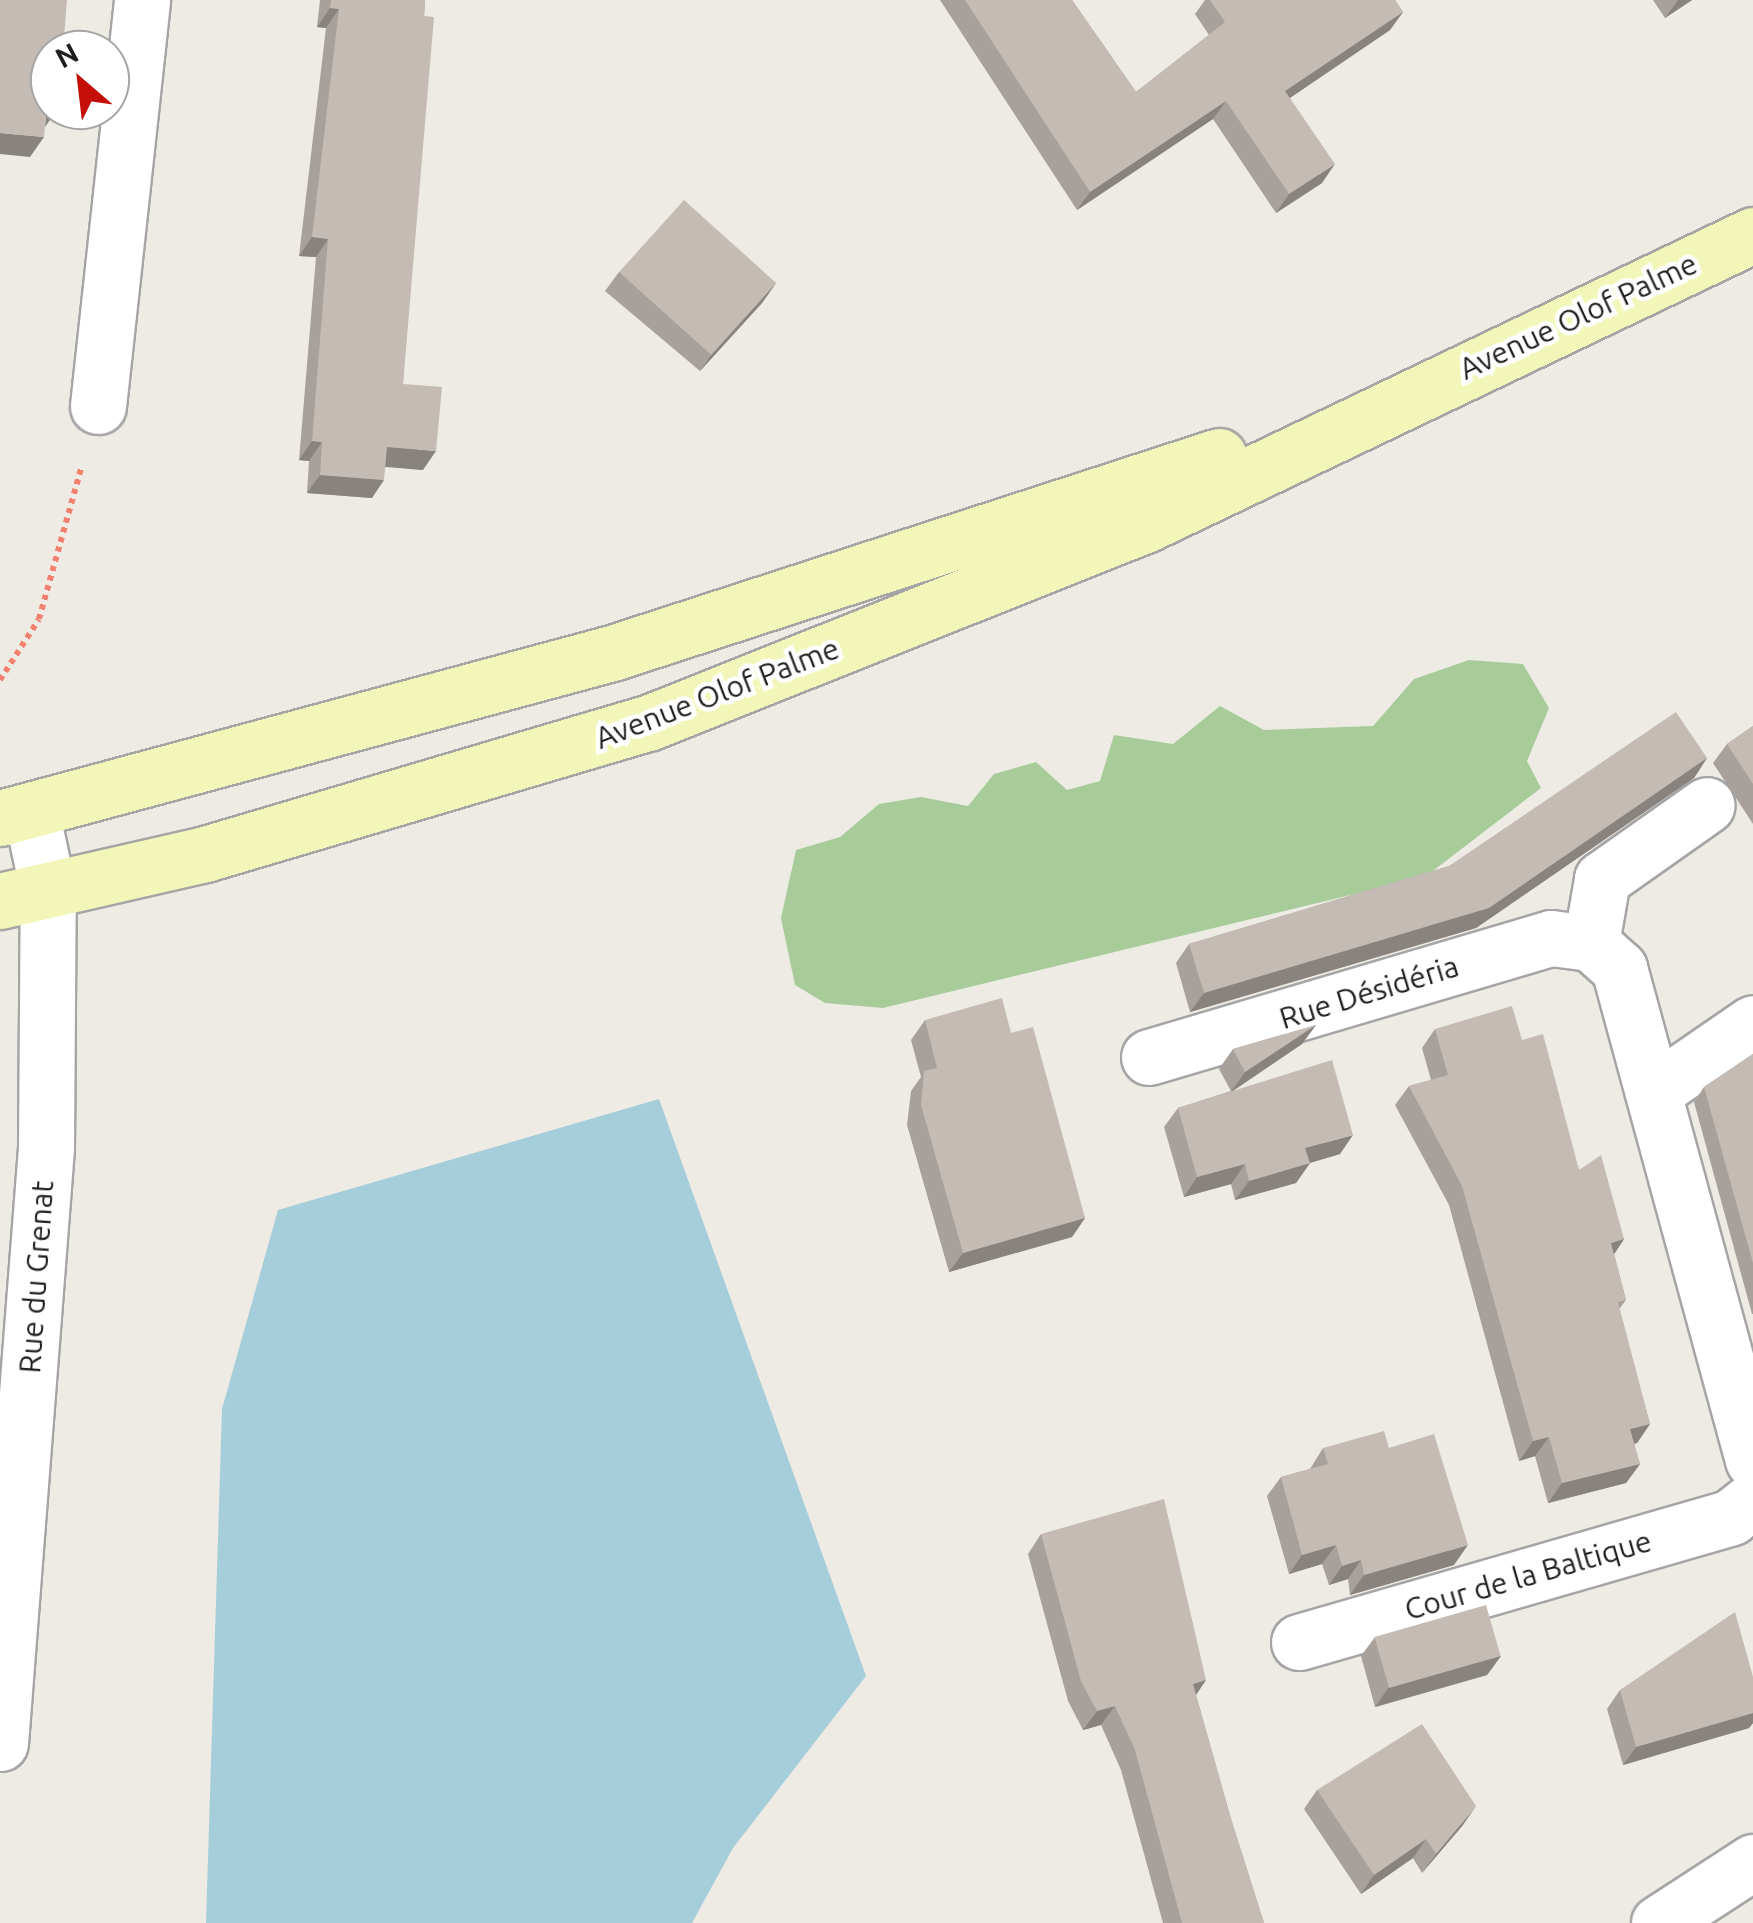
<!DOCTYPE html>
<html>
<head>
<meta charset="utf-8">
<style>
	body { margin:0 }
	#map { position:relative; width:1753px; height:1923px; overflow:hidden; background:#eeebe4; font-family:Ubuntu,sans-serif }
	div>[style] { position:absolute }
	[style*='--x'] { left:calc(var(--x)*1px); top:calc(var(--y)*1px); width:calc(var(--w)*1px); rotate:calc(var(--a)*1deg) }
	.forest>* { inset:0; background:#a7cc9a }
	.water>* { inset:0; background:#a6cdda }
	.path>* { height:6px; margin-top:-3px; transform-origin:0; background:repeating-linear-gradient(90deg,#f4816f 0 5px,transparent 0 10px) }
	.roads { filter:drop-shadow(2px 0 #a5a5a5) drop-shadow(-2px 0 #a5a5a5) drop-shadow(0 2px #a5a5a5) drop-shadow(0 -2px #a5a5a5) }
	.street>* { height:55px; margin:-27.5px; padding:0 27.5px; transform-origin:27.5px; border-radius:27.5px; background:#fff }
	.secondary>* { height:55px; margin:-27.5px; padding:0 27.5px; transform-origin:27.5px; border-radius:27.5px; background:#f2f7b9 }
	.wall>* { inset:0; background:#a8a19b }
	.shaded-wall>* { inset:0; background:#88837e }
	.building>* { inset:0; background:#c3bbb4; transform-origin:0 0 }
	span { translate:-50% -50%; white-space:nowrap; text-align:center; line-height:1.15; -webkit-text-stroke:9px #fff; paint-order:stroke }
	.street-label { font-size:30px; color:#1e1e1e }
	.north { position:absolute; left:30px; top:30px; width:100px; height:100px; box-sizing:border-box; background:#fff; border:2px solid #a5a5a5; border-radius:50%; rotate:332deg; font-size:28px; font-weight:700; line-height:40px; text-align:center; color:#1e1e1e }
	.north::after { content:''; display:block; margin:auto; width:35px; height:45px; background:#c40e08; clip-path:polygon(50% 0,100% 100%,50% 72%,0 100%) }
</style>
</head>
<body>
<div id="map">
	<div class="forest">
		<div style="clip-path:polygon(1469px 660px,1523px 664px,1549px 708px,1527px 761px,1541px 788px,1425px 877px,883px 1008px,825px 1003px,795px 985px,781px 918px,796px 850px,840px 837px,879px 804px,921px 797px,968px 806px,994px 774px,1036px 762px,1067px 790px,1100px 781px,1114px 735px,1173px 744px,1220px 706px,1264px 730px,1373px 726px,1414px 679px)"></div>
	</div>
	<div class="water">
		<div style="clip-path:polygon(659px 1099px,866px 1676px,733px 1848px,692px 1923px,206px 1923px,222px 1409px,278px 1210px)"></div>
	</div>
	<div class="path">
		<div style="--x:0;--y:680;--w:72;--a:-57.4"></div>
		<div style="--x:39;--y:619;--w:156;--a:-74.4"></div>
	</div>
	<div class="roads">
		<div class="street">
			<div style="--x:98;--y:406;--w:408;--a:-83.8"></div>
			<div style="--x:1591;--y:943;--w:65;--a:-80.2"></div>
			<div style="--x:1602;--y:879;--w:128;--a:-35.2"></div>
			<div style="--x:1149;--y:1057;--w:419;--a:-16.5"></div>
			<div style="--x:1551;--y:938;--w:40;--a:7.1"></div>
			<div style="--x:1591;--y:943;--w:38;--a:42"></div>
			<div style="--x:1619;--y:968;--w:510;--a:74.76"></div>
			<div style="--x:1653;--y:1092;--w:121;--a:-34.6"></div>
			<div style="--x:1299;--y:1642;--w:450;--a:-16.1"></div>
			<div style="--x:1731;--y:1517;--w:28;--a:-38"></div>
			<div style="--x:0;--y:1743;--w:597;--a:-85.58"></div>
			<div style="--x:46;--y:1148;--w:257;--a:-89.6"></div>
			<div style="--x:48;--y:891;--w:82;--a:-102"></div>
			<div style="--x:1659;--y:1923;--w:112;--a:-33"></div>
		</div>
		<div class="secondary">
			<div style="--x:0;--y:818;--w:634;--a:-15.09"></div>
			<div style="--x:612;--y:653;--w:638;--a:-17.98"></div>
			<div style="--x:0;--y:901;--w:210;--a:-12.9"></div>
			<div style="--x:205;--y:854;--w:462;--a:-16.5"></div>
			<div style="--x:648;--y:723;--w:537;--a:-21.74"></div>
			<div style="--x:1147;--y:524;--w:671;--a:-25.5"></div>
		</div>
	</div>
	<div class="wall">
		<div style="clip-path:polygon(320px 0,425px 0,403px 384px,423px 470px,386px 466px,372px 498px,307px 493px,309px 461px,299px 460px,316px 257px,299px 256px,326px 28px,317px 27px)"></div>
		<div style="clip-path:polygon(940px 0,1072px 0,1136px 92px,1209px 35px,1195px 14px,1205px 0,1395px 0,1403px 12px,1390px 30px,1290px 98px,1322px 183px,1276px 213px,1213px 119px,1077px 210px)"></div>
		<div style="clip-path:polygon(1653px 0,1692px 0,1665px 18px)"></div>
		<div style="clip-path:polygon(619px 272px,776px 283px,762px 303px,700px 371px,605px 291px)"></div>
		<div style="clip-path:polygon(1753px 726px,1753px 824px,1713px 763px,1727px 744px)"></div>
		<div style="clip-path:polygon(1707px 758px,1694px 778px,1476px 928px,1190px 1012px,1176px 963px,1189px 944px,1449px 866px)"></div>
		<div style="clip-path:polygon(925px 1020px,1011px 1033px,1085px 1218px,1072px 1237px,949px 1272px,907px 1125px,911px 1091px,921px 1077px,911px 1040px)"></div>
		<div style="clip-path:polygon(1316px 1025px,1302px 1044px,1233px 1091px,1340px 1154px,1310px 1163px,1296px 1183px,1235px 1200px,1231px 1184px,1184px 1197px,1164px 1127px,1178px 1108px,1231px 1091px,1219px 1069px,1233px 1049px)"></div>
		<div style="clip-path:polygon(1435px 1029px,1522px 1040px,1579px 1170px,1624px 1239px,1614px 1254px,1626px 1300px,1619px 1309px,1650px 1424px,1637px 1443px,1634px 1444px,1640px 1464px,1626px 1483px,1548px 1503px,1535px 1456px,1519px 1461px,1449px 1205px,1395px 1105px,1409px 1086px,1431px 1080px,1422px 1048px)"></div>
		<div style="clip-path:polygon(1753px 1054px,1753px 1314px,1752px 1314px,1694px 1102px,1704px 1087px)"></div>
		<div style="clip-path:polygon(1323px 1448px,1389px 1448px,1454px 1565px,1350px 1595px,1348px 1579px,1329px 1585px,1322px 1564px,1289px 1574px,1267px 1496px,1281px 1477px,1310px 1469px)"></div>
		<div style="clip-path:polygon(1041px 1534px,1206px 1680px,1196px 1695px,1231px 1819px,1264px 1923px,1163px 1923px,1121px 1770px,1101px 1725px,1083px 1730px,1068px 1701px,1028px 1554px)"></div>
		<div style="clip-path:polygon(1375px 1637px,1501px 1656px,1487px 1675px,1375px 1707px,1361px 1656px)"></div>
		<div style="clip-path:polygon(1753px 1677px,1753px 1723px,1749px 1728px,1623px 1765px,1607px 1709px,1620px 1690px)"></div>
		<div style="clip-path:polygon(1317px 1790px,1463px 1825px,1422px 1873px,1413px 1858px,1361px 1894px,1304px 1809px)"></div>
	</div>
	<div class="shaded-wall">
		<div style="clip-path:polygon(1678px 0,1692px 0,1665px 18px)"></div>
		<div style="clip-path:polygon(330px 8px,339px 9px,326px 28px,317px 27px)"></div>
		<div style="clip-path:polygon(1403px 12px,1390px 30px,1272px 110px,1285px 91px)"></div>
		<div style="clip-path:polygon(1226px 101px,1213px 119px,1077px 210px,1090px 192px)"></div>
		<div style="clip-path:polygon(47px 107px,50px 107px,50px 110px,57px 110px,45px 127px)"></div>
		<div style="clip-path:polygon(0 133px,44px 137px,30px 157px,0 154px)"></div>
		<div style="clip-path:polygon(1335px 164px,1322px 183px,1276px 213px,1289px 194px)"></div>
		<div style="clip-path:polygon(312px 237px,328px 239px,316px 257px,299px 256px)"></div>
		<div style="clip-path:polygon(776px 283px,762px 303px,700px 371px,714px 351px)"></div>
		<div style="clip-path:polygon(312px 441px,322px 442px,309px 461px,299px 460px)"></div>
		<div style="clip-path:polygon(387px 447px,436px 451px,423px 470px,374px 466px)"></div>
		<div style="clip-path:polygon(320px 475px,384px 480px,372px 498px,307px 493px)"></div>
		<div style="clip-path:polygon(1707px 758px,1694px 778px,1476px 928px,1190px 1012px,1204px 993px)"></div>
		<div style="clip-path:polygon(1316px 1025px,1302px 1044px,1231px 1092px,1245px 1072px)"></div>
		<div style="clip-path:polygon(1353px 1135px,1340px 1154px,1292px 1168px,1305px 1148px)"></div>
		<div style="clip-path:polygon(1310px 1163px,1296px 1183px,1235px 1200px,1249px 1181px)"></div>
		<div style="clip-path:polygon(1245px 1164px,1231px 1184px,1184px 1197px,1197px 1177px)"></div>
		<div style="clip-path:polygon(1085px 1218px,1072px 1237px,949px 1272px,963px 1253px)"></div>
		<div style="clip-path:polygon(1624px 1239px,1611px 1259px,1611px 1243px)"></div>
		<div style="clip-path:polygon(1650px 1424px,1637px 1443px,1617px 1448px,1630px 1429px)"></div>
		<div style="clip-path:polygon(1549px 1437px,1535px 1456px,1519px 1461px,1533px 1441px)"></div>
		<div style="clip-path:polygon(1640px 1464px,1626px 1483px,1548px 1503px,1562px 1483px)"></div>
		<div style="clip-path:polygon(1336px 1545px,1322px 1564px,1289px 1574px,1302px 1555px)"></div>
		<div style="clip-path:polygon(1468px 1545px,1454px 1565px,1350px 1595px,1364px 1575px)"></div>
		<div style="clip-path:polygon(1361px 1560px,1348px 1579px,1329px 1585px,1342px 1566px)"></div>
		<div style="clip-path:polygon(1501px 1656px,1487px 1675px,1375px 1707px,1389px 1687px)"></div>
		<div style="clip-path:polygon(1206px 1680px,1193px 1699px,1193px 1684px)"></div>
		<div style="clip-path:polygon(1115px 1706px,1101px 1725px,1083px 1730px,1097px 1711px)"></div>
		<div style="clip-path:polygon(1753px 1713px,1753px 1723px,1749px 1728px,1623px 1765px,1636px 1747px)"></div>
		<div style="clip-path:polygon(1476px 1806px,1463px 1825px,1422px 1873px,1436px 1854px)"></div>
		<div style="clip-path:polygon(1426px 1839px,1413px 1858px,1361px 1894px,1374px 1875px)"></div>
	</div>
	<div class="building">
		<div style="clip-path:polygon(0 0,67px 0,63px 50px,50px 50px,50px 107px,47px 107px,44px 137px,0 133px)"></div>
		<div style="clip-path:polygon(331px 0,425px 0,424px 16px,434px 17px,403px 384px,442px 387px,436px 451px,387px 447px,384px 480px,320px 475px,322px 442px,312px 441px,328px 239px,312px 237px,339px 9px,330px 8px)"></div>
		<div style="clip-path:polygon(965px 0,1072px 0,1136px 92px,1225px 22px,1210px 0,1395px 0,1403px 12px,1285px 91px,1335px 164px,1289px 194px,1226px 101px,1090px 192px)"></div>
		<div style="left:684px;top:200px;width:124px;height:97px;rotate:42deg"></div>
		<div style="clip-path:polygon(1676px 712px,1707px 758px,1489px 908px,1204px 993px,1189px 944px,1449px 866px)"></div>
		<div style="clip-path:polygon(1753px 726px,1753px 784px,1727px 744px)"></div>
		<div style="clip-path:polygon(1002px 998px,1011px 1033px,1033px 1027px,1085px 1218px,963px 1253px,921px 1105px,924px 1071px,937px 1068px,925px 1020px)"></div>
		<div style="clip-path:polygon(1512px 1006px,1522px 1040px,1543px 1034px,1579px 1170px,1601px 1155px,1624px 1239px,1611px 1243px,1626px 1300px,1618px 1302px,1650px 1424px,1630px 1429px,1640px 1464px,1562px 1483px,1549px 1437px,1533px 1441px,1462px 1186px,1409px 1086px,1448px 1075px,1435px 1029px)"></div>
		<div style="clip-path:polygon(1316px 1025px,1245px 1072px,1233px 1049px)"></div>
		<div style="clip-path:polygon(1753px 1054px,1753px 1263px,1704px 1087px)"></div>
		<div style="clip-path:polygon(1332px 1060px,1353px 1135px,1305px 1148px,1310px 1163px,1249px 1181px,1245px 1164px,1197px 1177px,1178px 1108px)"></div>
		<div style="clip-path:polygon(1384px 1431px,1389px 1448px,1434px 1434px,1468px 1545px,1364px 1575px,1361px 1560px,1342px 1566px,1336px 1545px,1302px 1555px,1281px 1477px,1328px 1464px,1323px 1448px)"></div>
		<div style="clip-path:polygon(1164px 1499px,1206px 1680px,1193px 1684px,1231px 1819px,1264px 1923px,1182px 1923px,1135px 1750px,1115px 1706px,1097px 1711px,1081px 1681px,1041px 1534px)"></div>
		<div style="left:1486px;top:1605px;width:53px;height:116px;rotate:74deg"></div>
		<div style="clip-path:polygon(1735px 1612px,1753px 1677px,1753px 1713px,1636px 1747px,1620px 1690px)"></div>
		<div style="clip-path:polygon(1422px 1724px,1476px 1806px,1436px 1854px,1426px 1839px,1374px 1875px,1317px 1790px)"></div>
	</div>
	<div class="street-label">
		<span style="left:1578px;top:316px;rotate:-25deg">Avenue Olof Palme</span>
		<span style="left:717px;top:693px;rotate:-21deg">Avenue Olof Palme</span>
		<span style="left:1369px;top:992px;rotate:-17deg">Rue Désidéria</span>
		<span style="left:36px;top:1277px;rotate:-86deg">Rue du Grenat</span>
		<span style="left:1528px;top:1575px;rotate:-16deg">Cour de la Baltique</span>
	</div>
	<div class="north">N</div>
</div>
</body>
</html>
